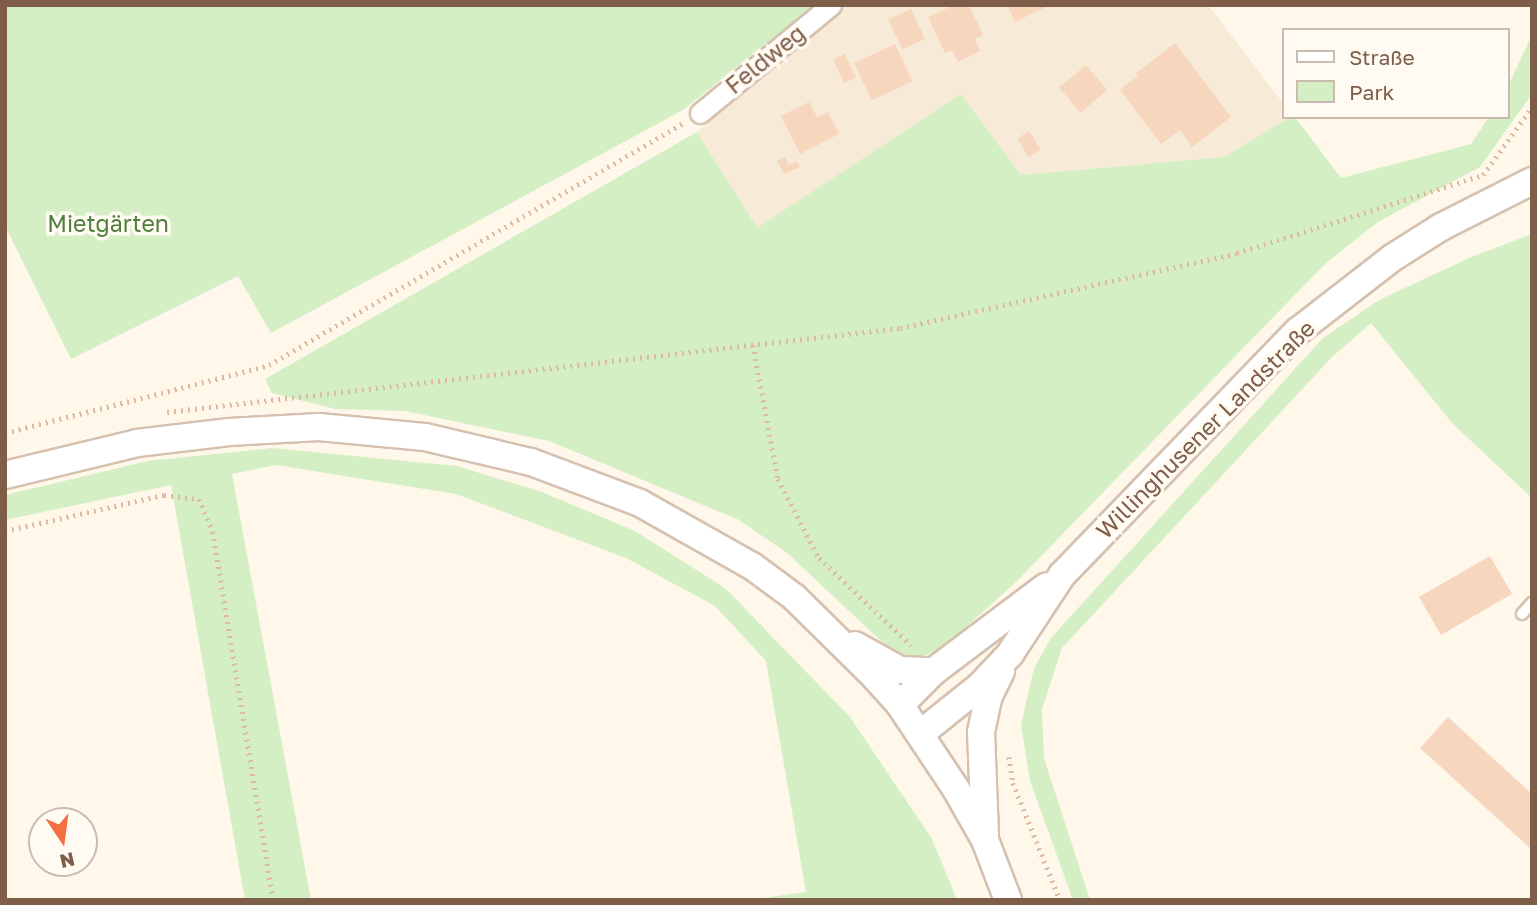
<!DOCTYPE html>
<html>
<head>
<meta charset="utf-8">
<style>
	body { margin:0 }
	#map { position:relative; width:1537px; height:905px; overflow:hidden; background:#fff7ea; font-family:"Golos Text",sans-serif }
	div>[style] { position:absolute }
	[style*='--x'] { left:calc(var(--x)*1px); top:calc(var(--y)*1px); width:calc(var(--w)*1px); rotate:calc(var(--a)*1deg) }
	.residential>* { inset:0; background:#f7ead7 }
	.green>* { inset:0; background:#d5efc5 }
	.building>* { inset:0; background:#f7d6be; transform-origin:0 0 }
	.path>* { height:4.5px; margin-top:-2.25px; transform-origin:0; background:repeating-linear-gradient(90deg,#debaa0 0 2px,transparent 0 7px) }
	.roads { filter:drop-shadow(2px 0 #d6c1b0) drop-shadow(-2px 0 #d6c1b0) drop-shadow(0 2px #d6c1b0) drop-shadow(0 -2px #d6c1b0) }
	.lane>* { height:10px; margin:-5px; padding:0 5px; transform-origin:5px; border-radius:5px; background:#fff }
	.street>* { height:19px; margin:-9.5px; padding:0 9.5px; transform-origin:9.5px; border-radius:9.5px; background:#fff }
	.secondary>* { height:26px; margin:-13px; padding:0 13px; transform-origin:13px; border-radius:13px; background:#fff }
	span { translate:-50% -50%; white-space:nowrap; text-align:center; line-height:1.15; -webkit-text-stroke:7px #fffaf2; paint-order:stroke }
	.street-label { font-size:23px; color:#7e5d49 }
	.park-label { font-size:23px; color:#4e7f3c }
	.frame { position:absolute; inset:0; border:7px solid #7e5d49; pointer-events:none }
	.legend { position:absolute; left:1282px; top:28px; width:228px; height:91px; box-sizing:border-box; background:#fffaf2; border:2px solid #cbbbae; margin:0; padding:9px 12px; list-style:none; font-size:21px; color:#7e5d49 }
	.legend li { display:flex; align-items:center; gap:14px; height:35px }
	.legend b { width:35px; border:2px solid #cbbbae }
	.north { position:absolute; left:28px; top:807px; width:70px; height:70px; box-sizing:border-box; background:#fffaf2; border:2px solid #cbbbae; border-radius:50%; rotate:167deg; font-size:19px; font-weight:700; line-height:28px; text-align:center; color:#7e5d49 }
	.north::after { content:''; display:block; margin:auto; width:24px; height:32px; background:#f56f42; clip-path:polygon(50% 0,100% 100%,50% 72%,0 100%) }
</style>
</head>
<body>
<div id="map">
	<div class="residential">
		<div style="clip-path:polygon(848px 5px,1208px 5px,1283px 103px,1283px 117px,1290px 117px,1224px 157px,1021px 175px,961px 94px,757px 229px,697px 132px)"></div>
	</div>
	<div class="green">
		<div style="clip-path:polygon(5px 5px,814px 5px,683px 110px,271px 333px,238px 276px,71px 359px,5px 226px)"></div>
		<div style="clip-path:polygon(1532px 35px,1532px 94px,1480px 167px,1378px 222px,1326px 263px,1013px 585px,939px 651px,910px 659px,895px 654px,787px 553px,739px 520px,549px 441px,405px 411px,335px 409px,272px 393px,265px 379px,697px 132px,757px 228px,961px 94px,1021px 175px,1224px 157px,1290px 117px,1295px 117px,1341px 178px,1471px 144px,1489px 117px,1507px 117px,1507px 88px)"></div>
		<div style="clip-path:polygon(1532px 234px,1532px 498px,1452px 423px,1371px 323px,1332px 357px,1062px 648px,1042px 709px,1044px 758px,1090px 900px,1073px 900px,1030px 781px,1021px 725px,1034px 668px,1051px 638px,1323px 338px,1379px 300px,1469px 258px)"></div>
		<div style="clip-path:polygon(272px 448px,457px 466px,542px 492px,635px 531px,725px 588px,850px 717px,932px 839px,957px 900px,748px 900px,806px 892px,766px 661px,715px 606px,626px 558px,456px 494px,276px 465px,232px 474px,311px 900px,245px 900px,171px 485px,5px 520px,5px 495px,148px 461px)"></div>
	</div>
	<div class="building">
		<div style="clip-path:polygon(954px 5px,969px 5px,983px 35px,975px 39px,980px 51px,958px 62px,952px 50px,945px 53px,928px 17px)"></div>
		<div style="clip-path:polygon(1007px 5px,1050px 5px,1015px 22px)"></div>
		<div style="left:911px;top:9px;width:33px;height:25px;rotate:65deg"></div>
		<div style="clip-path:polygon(1175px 43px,1231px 117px,1192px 147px,1180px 130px,1161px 144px,1120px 90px,1138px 76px,1136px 73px)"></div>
		<div style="left:895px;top:44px;width:41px;height:45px;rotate:65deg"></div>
		<div style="left:845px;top:54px;width:26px;height:13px;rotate:65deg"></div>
		<div style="left:1086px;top:65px;width:33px;height:35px;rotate:50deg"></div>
		<div style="clip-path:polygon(809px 102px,817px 117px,828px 112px,839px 134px,800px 154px,781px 116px)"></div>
		<div style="left:1029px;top:131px;width:22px;height:14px;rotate:58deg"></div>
		<div style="clip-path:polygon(785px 157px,789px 165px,797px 161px,800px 167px,784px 174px,777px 161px)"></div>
		<div style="left:1490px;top:556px;width:44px;height:82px;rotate:60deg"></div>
		<div style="clip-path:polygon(1448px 717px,1532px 794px,1532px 850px,1420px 748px)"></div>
	</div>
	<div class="path">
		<div style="--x:753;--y:345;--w:136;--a:79.4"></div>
		<div style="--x:778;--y:479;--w:89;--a:62.6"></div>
		<div style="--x:819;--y:558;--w:127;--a:43.4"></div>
		<div style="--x:167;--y:412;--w:738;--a:-6.54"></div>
		<div style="--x:900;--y:328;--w:345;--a:-12.5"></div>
		<div style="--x:1237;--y:253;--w:258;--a:-17.6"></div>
		<div style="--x:1483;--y:175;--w:84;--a:-54.2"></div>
		<div style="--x:5;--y:433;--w:273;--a:-14.4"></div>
		<div style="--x:269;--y:365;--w:480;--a:-30.3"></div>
		<div style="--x:5;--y:531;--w:163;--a:-12.8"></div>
		<div style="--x:164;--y:495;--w:35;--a:7"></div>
		<div style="--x:199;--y:499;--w:36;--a:67"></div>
		<div style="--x:213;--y:532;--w:373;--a:80.7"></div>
		<div style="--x:1009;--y:757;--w:26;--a:81"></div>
		<div style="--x:1013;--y:783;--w:126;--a:68.1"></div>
	</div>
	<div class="roads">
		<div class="lane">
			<div style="--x:1522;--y:614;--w:15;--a:-48"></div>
		</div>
		<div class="street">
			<div style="--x:700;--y:113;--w:170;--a:-39.5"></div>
		</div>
		<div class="secondary">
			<div style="--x:5;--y:475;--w:136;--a:-13.6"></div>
			<div style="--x:137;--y:443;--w:93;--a:-6.8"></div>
			<div style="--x:229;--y:432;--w:90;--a:-3.2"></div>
			<div style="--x:319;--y:427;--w:106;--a:5.4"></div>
			<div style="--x:425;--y:437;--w:109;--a:13.3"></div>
			<div style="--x:531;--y:462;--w:116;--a:20.6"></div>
			<div style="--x:640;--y:503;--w:129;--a:29.4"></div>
			<div style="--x:752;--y:566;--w:52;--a:36.4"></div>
			<div style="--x:794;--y:597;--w:114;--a:44.6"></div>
			<div style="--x:875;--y:677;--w:38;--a:48"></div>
			<div style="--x:900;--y:705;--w:101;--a:56.3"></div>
			<div style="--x:956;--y:789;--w:59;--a:60.4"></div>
			<div style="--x:985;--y:840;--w:64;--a:69"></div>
			<div style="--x:855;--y:645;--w:51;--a:29.1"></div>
			<div style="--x:900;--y:670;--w:34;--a:2"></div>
			<div style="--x:900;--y:705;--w:48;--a:-45"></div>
			<div style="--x:934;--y:671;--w:141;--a:-37"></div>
			<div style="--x:920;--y:734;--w:77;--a:-38.7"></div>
			<div style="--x:980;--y:686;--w:44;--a:-46.8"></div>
			<div style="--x:1010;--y:654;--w:95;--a:-56.6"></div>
			<div style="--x:1062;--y:575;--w:339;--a:-46"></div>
			<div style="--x:1298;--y:331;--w:119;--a:-37.8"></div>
			<div style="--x:1392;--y:258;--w:58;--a:-32.3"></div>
			<div style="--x:1441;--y:227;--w:102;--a:-26.8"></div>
			<div style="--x:985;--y:835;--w:103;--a:-92.2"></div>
			<div style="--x:981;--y:732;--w:35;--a:-78"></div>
			<div style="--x:988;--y:698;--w:30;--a:-64"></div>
		</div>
	</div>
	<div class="street-label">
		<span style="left:765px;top:59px;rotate:-39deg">Feldweg</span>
		<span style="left:1205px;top:429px;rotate:-45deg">Willinghusener Landstraße</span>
	</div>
	<div class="park-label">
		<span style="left:108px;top:223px">Mietgärten</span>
	</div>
	<div class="frame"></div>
	<ul class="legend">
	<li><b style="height:9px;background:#fff"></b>Straße</li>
	<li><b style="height:19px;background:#d5efc5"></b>Park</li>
	</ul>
	<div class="north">N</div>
</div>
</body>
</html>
